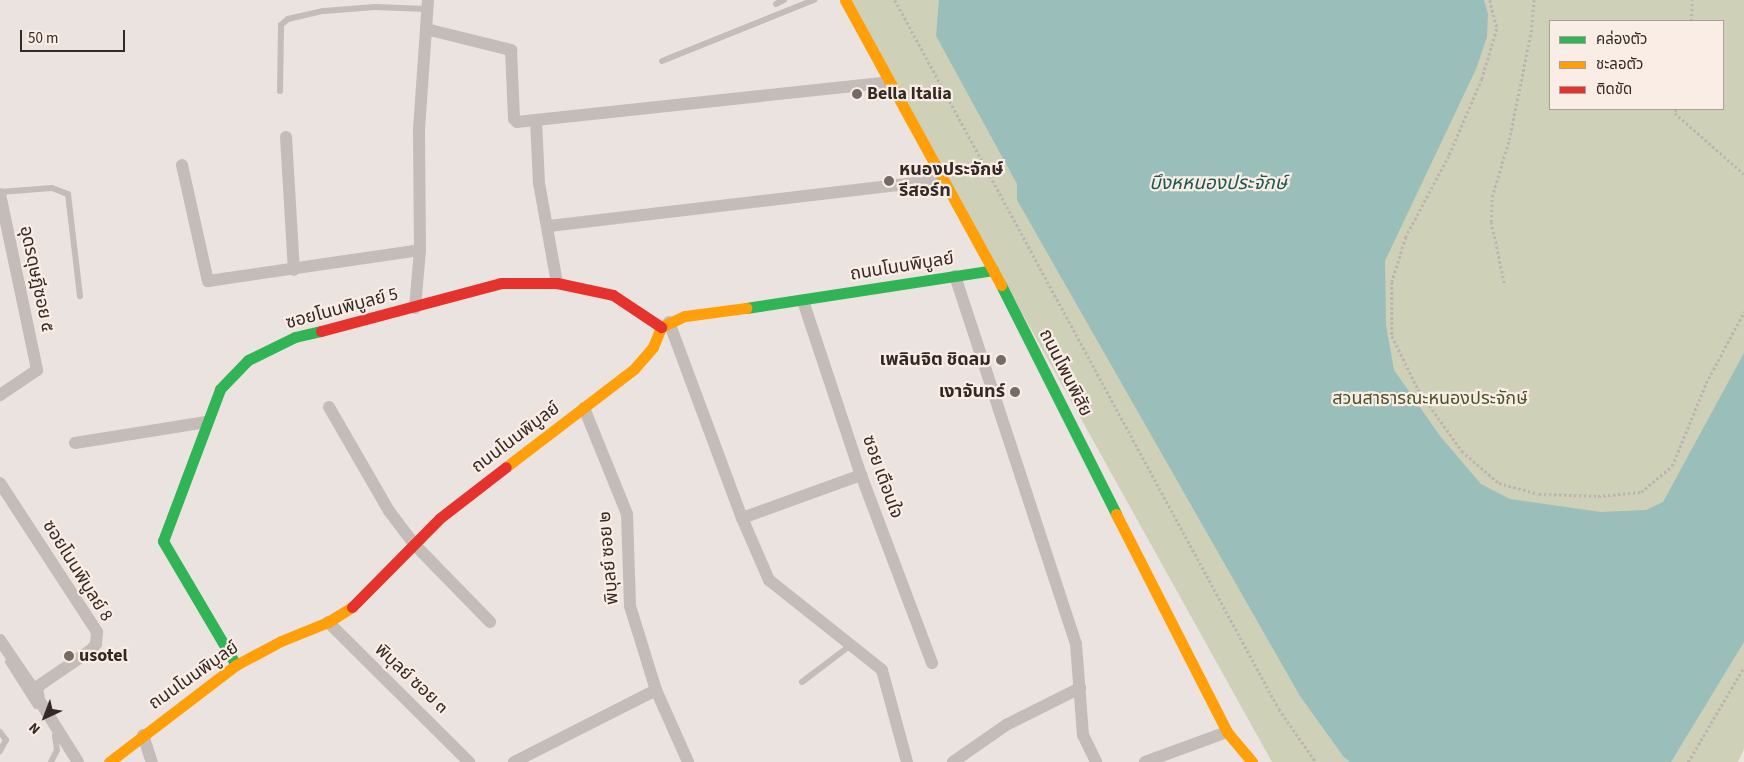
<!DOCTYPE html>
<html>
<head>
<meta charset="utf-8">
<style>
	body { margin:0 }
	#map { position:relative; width:1744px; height:762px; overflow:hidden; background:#ebe3df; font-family:"Source Sans 3","Noto Sans Thai",sans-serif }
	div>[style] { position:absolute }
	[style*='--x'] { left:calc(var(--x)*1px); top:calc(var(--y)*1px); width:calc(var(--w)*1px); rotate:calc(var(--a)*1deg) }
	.green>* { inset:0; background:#cfd0b8 }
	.water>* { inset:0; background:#9abfba }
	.path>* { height:2.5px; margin-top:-1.25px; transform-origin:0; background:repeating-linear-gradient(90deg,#bdb4b0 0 2.5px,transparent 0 5px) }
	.lane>* { height:6px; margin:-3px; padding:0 3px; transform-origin:3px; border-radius:3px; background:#c4bcb8 }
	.street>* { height:12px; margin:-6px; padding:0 6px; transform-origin:6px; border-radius:6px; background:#c4bcb8 }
	.fast>* { height:11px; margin:-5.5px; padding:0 5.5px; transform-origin:5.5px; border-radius:5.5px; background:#30b455 }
	.slow>* { height:11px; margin:-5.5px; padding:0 5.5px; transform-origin:5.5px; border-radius:5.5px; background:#ff9f0a }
	.jam>* { height:11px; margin:-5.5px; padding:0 5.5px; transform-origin:5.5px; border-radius:5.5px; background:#e5322d }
	.dots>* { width:14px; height:14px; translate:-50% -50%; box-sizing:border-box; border:2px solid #f9ede5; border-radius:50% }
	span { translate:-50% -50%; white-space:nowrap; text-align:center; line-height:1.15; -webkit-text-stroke:4.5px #f9ede5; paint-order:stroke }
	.poi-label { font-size:18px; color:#352926; font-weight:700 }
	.left { translate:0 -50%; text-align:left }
	.right { translate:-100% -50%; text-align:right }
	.street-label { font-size:18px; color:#352926 }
	.park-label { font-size:18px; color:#4a532a }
	.water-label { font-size:19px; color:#1b5753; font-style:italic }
	.legend { position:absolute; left:1549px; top:20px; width:175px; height:90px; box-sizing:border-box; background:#f9ede5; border:1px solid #ab9f99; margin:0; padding:6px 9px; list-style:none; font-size:15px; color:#352926 }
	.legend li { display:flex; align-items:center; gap:10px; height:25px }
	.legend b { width:25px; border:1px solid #ab9f99 }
	.north { position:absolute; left:20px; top:692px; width:50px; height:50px; -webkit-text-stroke:4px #f9ede5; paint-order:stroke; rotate:223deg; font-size:14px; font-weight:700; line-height:20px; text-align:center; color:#352926 }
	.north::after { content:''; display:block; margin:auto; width:18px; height:22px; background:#352926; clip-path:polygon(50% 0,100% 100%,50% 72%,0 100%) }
	.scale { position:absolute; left:20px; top:30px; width:105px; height:22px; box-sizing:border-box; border:2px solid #352926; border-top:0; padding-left:6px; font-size:15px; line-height:18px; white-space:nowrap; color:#352926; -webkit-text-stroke:4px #f9ede5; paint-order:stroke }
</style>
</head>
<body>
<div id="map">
	<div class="green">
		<div style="clip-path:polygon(evenodd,848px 0,1744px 0,1744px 749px,1738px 762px,1272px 762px,848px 0,1550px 21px,1723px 21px,1723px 109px,1550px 109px,1550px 21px)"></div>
	</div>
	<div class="water">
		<div style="clip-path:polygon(939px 0,1484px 0,1488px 14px,1487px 37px,1476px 69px,1385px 261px,1386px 325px,1394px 370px,1440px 436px,1481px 484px,1510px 499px,1601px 512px,1646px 510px,1663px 502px,1744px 353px,1744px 642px,1671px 762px,1350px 762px,1343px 756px,1300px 696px,1017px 200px,1017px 184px,936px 36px)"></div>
	</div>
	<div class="path">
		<div style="--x:895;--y:0;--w:806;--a:61.56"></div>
		<div style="--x:1279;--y:709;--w:65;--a:55.1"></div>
		<div style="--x:1490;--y:0;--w:30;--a:76"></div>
		<div style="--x:1497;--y:29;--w:52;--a:106.7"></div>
		<div style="--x:1482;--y:79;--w:84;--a:113.2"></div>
		<div style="--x:1449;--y:156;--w:92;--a:118"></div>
		<div style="--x:1406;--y:237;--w:47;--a:107.3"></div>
		<div style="--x:1392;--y:282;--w:54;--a:90"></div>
		<div style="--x:1392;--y:336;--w:59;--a:63.9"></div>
		<div style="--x:1418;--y:389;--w:76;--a:54.6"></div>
		<div style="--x:1462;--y:451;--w:49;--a:40.9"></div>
		<div style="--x:1499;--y:483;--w:41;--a:15.4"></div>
		<div style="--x:1539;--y:494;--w:59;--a:1.9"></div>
		<div style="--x:1598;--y:496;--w:43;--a:-5.3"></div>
		<div style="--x:1641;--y:492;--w:40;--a:-40"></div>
		<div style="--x:1672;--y:466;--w:90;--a:-67.7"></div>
		<div style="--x:1706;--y:383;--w:81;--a:-61.8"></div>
		<div style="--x:1691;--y:21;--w:21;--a:-87"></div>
		<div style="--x:1676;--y:109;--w:4;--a:104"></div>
		<div style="--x:1675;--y:113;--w:92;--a:41.5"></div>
		<div style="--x:1504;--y:283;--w:62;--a:-102"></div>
		<div style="--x:1491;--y:222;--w:25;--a:-88"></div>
		<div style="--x:1492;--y:197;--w:59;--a:-73.4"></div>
		<div style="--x:1509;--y:140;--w:110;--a:-78.5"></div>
		<div style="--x:1531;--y:32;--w:32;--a:-85"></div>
		<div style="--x:1688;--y:762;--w:110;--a:-59.5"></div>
	</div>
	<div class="lane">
		<div style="--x:776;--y:4;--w:9;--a:-27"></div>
		<div style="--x:662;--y:61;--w:164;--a:-21.9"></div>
		<div style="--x:280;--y:91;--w:66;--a:-89.1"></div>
		<div style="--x:281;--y:25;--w:9;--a:-41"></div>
		<div style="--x:288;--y:19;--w:37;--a:-13"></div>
		<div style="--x:324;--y:11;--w:51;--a:-4.5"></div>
		<div style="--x:375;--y:7;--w:52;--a:2.2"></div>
		<div style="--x:0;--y:192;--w:52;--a:-4.4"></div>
		<div style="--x:52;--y:188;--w:17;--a:21"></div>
		<div style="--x:68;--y:194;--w:103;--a:83.3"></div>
		<div style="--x:8;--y:662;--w:52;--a:57.5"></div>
		<div style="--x:802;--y:682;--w:61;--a:-37.1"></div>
		<div style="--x:0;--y:732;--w:10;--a:53"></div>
		<div style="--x:6;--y:740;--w:13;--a:119"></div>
		<div style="--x:51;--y:762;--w:13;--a:-63"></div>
		<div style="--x:57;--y:750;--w:15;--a:-98"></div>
	</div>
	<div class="street">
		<div style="--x:426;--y:29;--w:88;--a:13.9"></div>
		<div style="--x:511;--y:50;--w:69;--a:87.5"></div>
		<div style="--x:514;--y:119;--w:4;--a:45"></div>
		<div style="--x:517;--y:122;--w:374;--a:-6.1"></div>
		<div style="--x:536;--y:120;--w:63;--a:87.3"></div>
		<div style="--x:539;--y:183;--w:102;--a:79.8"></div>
		<div style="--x:286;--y:137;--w:133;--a:86.6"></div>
		<div style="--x:182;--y:165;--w:119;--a:77.4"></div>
		<div style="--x:208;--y:281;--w:214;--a:-8.3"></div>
		<div style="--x:0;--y:194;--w:180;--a:78.1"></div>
		<div style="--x:37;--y:370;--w:45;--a:146"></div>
		<div style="--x:549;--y:226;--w:396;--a:-6.7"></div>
		<div style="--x:955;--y:276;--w:387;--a:71.8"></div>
		<div style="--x:1076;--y:644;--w:91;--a:85.6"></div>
		<div style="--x:1083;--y:735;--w:30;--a:64"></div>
		<div style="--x:803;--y:301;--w:183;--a:71.6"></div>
		<div style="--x:861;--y:475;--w:201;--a:69.3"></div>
		<div style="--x:415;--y:308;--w:58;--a:-85.1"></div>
		<div style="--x:420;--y:250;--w:121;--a:-90.5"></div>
		<div style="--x:419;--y:129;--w:129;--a:-86"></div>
		<div style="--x:669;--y:322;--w:209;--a:69.6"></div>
		<div style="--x:742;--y:518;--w:68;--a:66.5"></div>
		<div style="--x:769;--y:580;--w:144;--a:38.5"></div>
		<div style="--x:882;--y:670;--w:95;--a:74.8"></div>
		<div style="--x:329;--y:407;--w:120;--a:60"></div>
		<div style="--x:389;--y:511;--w:41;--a:52.9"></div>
		<div style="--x:414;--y:544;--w:109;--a:45.7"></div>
		<div style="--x:584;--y:408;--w:114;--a:67.9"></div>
		<div style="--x:627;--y:514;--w:92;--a:88.1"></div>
		<div style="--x:630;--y:606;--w:88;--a:72.8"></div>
		<div style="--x:656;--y:690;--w:79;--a:66"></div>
		<div style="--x:75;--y:443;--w:133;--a:-9.1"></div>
		<div style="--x:0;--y:483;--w:178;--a:56.9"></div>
		<div style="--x:97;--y:632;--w:12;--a:95"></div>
		<div style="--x:96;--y:644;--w:8;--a:130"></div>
		<div style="--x:91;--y:650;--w:65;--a:145.6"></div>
		<div style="--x:37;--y:687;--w:13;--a:81"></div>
		<div style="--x:39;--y:700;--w:73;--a:57.8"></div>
		<div style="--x:742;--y:518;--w:127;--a:-19.9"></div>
		<div style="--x:328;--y:622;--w:199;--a:44.8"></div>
		<div style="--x:0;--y:640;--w:64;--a:55.8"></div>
		<div style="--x:143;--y:735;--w:28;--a:72"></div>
		<div style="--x:514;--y:762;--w:159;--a:-26.9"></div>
		<div style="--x:953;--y:762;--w:65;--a:-34.9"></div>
		<div style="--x:1006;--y:725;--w:83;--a:-26.6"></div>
		<div style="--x:1145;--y:762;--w:87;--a:-20.1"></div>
	</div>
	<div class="fast">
		<div style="--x:1001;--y:285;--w:256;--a:63.3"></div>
		<div style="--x:746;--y:308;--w:250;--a:-8.7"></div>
		<div style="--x:236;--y:665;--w:144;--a:-120.5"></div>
		<div style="--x:163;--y:541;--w:162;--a:-69.4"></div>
		<div style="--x:220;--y:389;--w:40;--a:-46"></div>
		<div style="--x:248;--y:360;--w:52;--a:-26.1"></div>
		<div style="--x:295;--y:337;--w:27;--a:-13"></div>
	</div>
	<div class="slow">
		<div style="--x:845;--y:0;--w:325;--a:61.3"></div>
		<div style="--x:506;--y:467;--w:161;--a:-37.4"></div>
		<div style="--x:634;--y:369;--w:29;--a:-49"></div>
		<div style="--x:653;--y:347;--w:22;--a:-68"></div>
		<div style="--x:661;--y:327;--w:26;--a:-25"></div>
		<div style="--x:685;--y:316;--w:62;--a:-7.5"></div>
		<div style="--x:1116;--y:514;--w:245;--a:63"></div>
		<div style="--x:1227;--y:732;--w:39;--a:50"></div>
		<div style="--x:109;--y:762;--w:160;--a:-37.4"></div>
		<div style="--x:236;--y:665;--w:51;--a:-28.1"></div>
		<div style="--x:281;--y:641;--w:51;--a:-22"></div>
		<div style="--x:328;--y:622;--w:28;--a:-32"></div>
	</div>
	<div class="jam">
		<div style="--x:321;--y:331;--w:186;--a:-14.9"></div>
		<div style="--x:501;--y:283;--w:56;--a:0"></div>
		<div style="--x:557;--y:283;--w:57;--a:12.1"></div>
		<div style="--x:613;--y:295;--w:58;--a:33.7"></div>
		<div style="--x:352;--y:607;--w:125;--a:-45.3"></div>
		<div style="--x:440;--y:518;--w:83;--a:-37.7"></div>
	</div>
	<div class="dots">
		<div style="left:857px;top:94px;background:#756a67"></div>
		<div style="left:889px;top:181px;background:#756a67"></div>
		<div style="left:1001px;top:360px;background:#756a67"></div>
		<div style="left:1015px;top:392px;background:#756a67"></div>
		<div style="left:69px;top:656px;background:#756a67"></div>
	</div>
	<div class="poi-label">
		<span class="left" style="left:867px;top:94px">Bella Italia</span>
		<span class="left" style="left:899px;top:181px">หนองประจักษ์<br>รีสอร์ท</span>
		<span class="right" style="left:991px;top:360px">เพลินจิต ชิดลม</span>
		<span class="right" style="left:1005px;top:392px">เงาจันทร์</span>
		<span class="left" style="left:79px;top:656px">usotel</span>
	</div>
	<div class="street-label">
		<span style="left:902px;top:267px;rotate:-9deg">ถนนโนนพิบูลย์</span>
		<span style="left:36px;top:279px;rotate:78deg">อุดรดุษฎีซอย ๕</span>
		<span style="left:342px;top:309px;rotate:-15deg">ซอยโนนพิบูลย์ 5</span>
		<span style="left:1065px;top:373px;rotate:63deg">ถนนโพนพิสัย</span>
		<span style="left:516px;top:438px;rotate:-37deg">ถนนโนนพิบูลย์</span>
		<span style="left:882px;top:477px;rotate:70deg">ซอย เตือนใจ</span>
		<span style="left:609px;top:558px;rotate:-95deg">พิบุลย์ ซอย ๒</span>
		<span style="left:77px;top:571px;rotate:58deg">ซอยโนนพิบูลย์ 8</span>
		<span style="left:194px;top:676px;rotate:-35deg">ถนนโนนพิบูลย์</span>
		<span style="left:411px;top:679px;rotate:43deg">พิบุลย์ ซอย ๓</span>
	</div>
	<div class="park-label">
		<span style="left:1430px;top:399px">สวนสาธารณะหนองประจักษ์</span>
	</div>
	<div class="water-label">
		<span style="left:1218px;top:184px">บึงหหนองประจักษ์</span>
	</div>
	<ul class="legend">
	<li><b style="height:6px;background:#30b455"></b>คล่องตัว</li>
	<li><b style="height:6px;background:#ff9f0a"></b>ชะลอตัว</li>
	<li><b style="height:6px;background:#e5322d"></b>ติดขัด</li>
	</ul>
	<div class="north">N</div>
	<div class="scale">50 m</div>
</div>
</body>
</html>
